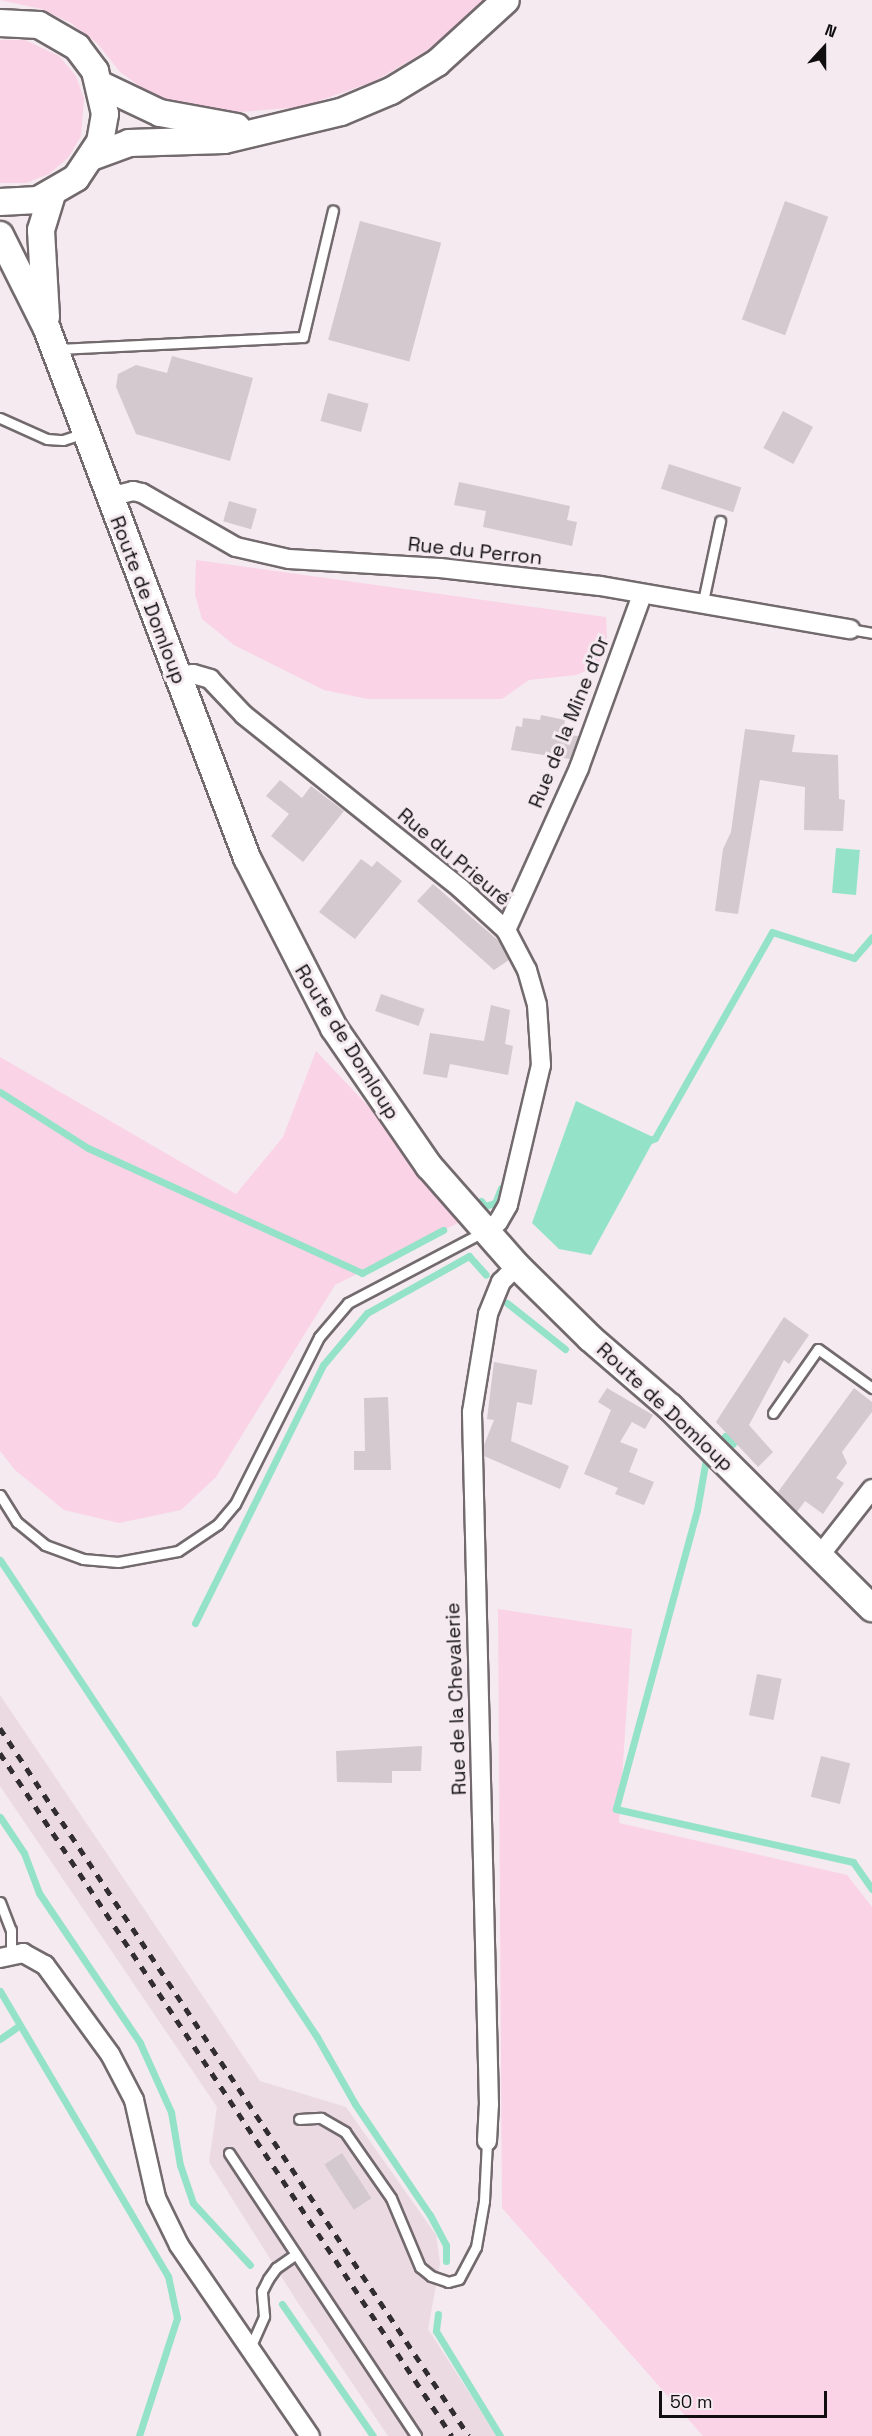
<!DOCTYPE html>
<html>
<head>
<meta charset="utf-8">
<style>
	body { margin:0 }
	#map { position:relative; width:872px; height:2436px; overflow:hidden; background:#f4eaef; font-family:"Space Grotesk",sans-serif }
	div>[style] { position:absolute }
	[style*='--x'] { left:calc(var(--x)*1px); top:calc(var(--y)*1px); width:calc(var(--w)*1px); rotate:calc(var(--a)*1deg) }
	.built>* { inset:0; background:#ecdae3 }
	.green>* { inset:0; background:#fad3e6 }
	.water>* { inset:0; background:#94e3c8; transform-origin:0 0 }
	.stream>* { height:7px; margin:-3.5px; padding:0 3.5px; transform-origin:3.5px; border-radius:3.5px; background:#94e3c8 }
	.building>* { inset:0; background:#d3c9ce; transform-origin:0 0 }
	.roads { filter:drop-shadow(2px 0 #726a6d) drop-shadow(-2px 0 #726a6d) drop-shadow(0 2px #726a6d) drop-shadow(0 -2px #726a6d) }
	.lane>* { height:9px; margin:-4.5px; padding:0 4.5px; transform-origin:4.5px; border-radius:4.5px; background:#fff }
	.street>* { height:18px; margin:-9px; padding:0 9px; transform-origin:9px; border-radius:9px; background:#fff }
	.secondary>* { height:26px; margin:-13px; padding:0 13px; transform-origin:13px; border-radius:13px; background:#fff }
	.rail>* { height:4.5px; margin-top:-2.25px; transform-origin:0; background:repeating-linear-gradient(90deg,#312d30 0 8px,transparent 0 16px) }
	span { translate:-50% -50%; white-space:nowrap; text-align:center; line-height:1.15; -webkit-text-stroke:6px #f4eaef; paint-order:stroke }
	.street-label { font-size:20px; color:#110e10 }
	.north { position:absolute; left:794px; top:18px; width:60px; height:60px; -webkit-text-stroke:4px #f4eaef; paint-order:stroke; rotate:21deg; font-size:16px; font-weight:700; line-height:24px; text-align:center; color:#110e10 }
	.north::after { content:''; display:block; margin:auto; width:21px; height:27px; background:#110e10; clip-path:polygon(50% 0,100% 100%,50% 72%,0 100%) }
	.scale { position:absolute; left:659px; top:2391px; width:168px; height:27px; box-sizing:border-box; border:3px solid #110e10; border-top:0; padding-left:8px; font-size:18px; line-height:21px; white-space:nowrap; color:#110e10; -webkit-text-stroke:4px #f4eaef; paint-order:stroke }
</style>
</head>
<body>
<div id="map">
	<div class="built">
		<div style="clip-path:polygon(0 1695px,260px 2081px,346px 2107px,436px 2235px,440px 2263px,428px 2329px,497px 2436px,388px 2436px,298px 2303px,209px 2162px,217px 2107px,0 1786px)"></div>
	</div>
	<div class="green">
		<div style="clip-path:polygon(0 0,488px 0,448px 38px,375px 81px,302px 107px,227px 113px,183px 108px,158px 99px,120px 72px,97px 43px,71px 23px,41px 9px)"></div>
		<div style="clip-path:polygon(0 40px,25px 40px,59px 56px,76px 76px,84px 99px,81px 136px,68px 158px,49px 174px,26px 183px,0 183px)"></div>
		<div style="clip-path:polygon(196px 560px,606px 617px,607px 637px,598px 666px,576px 675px,529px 680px,502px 699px,368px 699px,324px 690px,234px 645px,202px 619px,195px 595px)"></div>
		<div style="clip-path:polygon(316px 1051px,472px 1216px,335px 1285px,216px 1477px,181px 1510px,119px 1523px,64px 1510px,15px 1470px,0 1451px,0 1057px,236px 1194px,283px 1137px)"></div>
		<div style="clip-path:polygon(498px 1609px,632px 1629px,619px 1823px,847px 1875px,872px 1907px,872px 2436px,703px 2436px,502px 2208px)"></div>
	</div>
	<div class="water">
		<div style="left:836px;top:848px;width:24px;height:45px;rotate:5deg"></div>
		<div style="clip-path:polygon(576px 1101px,655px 1138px,591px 1255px,559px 1249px,532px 1223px)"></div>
	</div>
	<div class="stream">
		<div style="--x:0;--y:1092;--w:104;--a:32.5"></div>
		<div style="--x:88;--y:1148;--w:301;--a:24.5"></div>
		<div style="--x:362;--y:1273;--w:92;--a:-28"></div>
		<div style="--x:646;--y:1142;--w:10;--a:-24"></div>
		<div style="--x:655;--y:1138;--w:237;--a:-60.4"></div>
		<div style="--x:772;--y:932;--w:86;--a:17.6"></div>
		<div style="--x:854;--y:958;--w:28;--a:-49"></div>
		<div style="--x:481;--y:1201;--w:6;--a:51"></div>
		<div style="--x:485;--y:1206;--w:10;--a:-17"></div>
		<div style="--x:495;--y:1203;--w:16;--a:-68"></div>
		<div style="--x:507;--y:1303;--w:74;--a:38.4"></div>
		<div style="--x:725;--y:1436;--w:11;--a:45"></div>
		<div style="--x:706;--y:1459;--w:52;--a:100"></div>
		<div style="--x:697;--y:1510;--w:310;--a:105.2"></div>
		<div style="--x:616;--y:1809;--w:243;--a:12.6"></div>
		<div style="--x:853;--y:1862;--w:33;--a:55"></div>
		<div style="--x:0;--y:1560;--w:573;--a:56.39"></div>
		<div style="--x:317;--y:2037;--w:77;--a:60.4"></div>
		<div style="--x:355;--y:2104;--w:134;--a:56"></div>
		<div style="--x:430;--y:2215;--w:34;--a:62"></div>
		<div style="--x:446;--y:2245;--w:16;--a:90"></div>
		<div style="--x:195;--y:1623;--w:288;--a:-63.6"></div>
		<div style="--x:323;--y:1365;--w:68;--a:-49.8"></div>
		<div style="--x:367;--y:1313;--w:117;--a:-29.2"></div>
		<div style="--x:469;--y:1256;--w:25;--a:48"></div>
		<div style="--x:0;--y:1817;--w:43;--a:56.3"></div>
		<div style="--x:24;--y:1853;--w:43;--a:69.4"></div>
		<div style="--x:39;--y:1893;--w:181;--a:56"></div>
		<div style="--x:140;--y:2043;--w:76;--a:65.8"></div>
		<div style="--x:171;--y:2112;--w:54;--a:80.4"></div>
		<div style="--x:180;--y:2165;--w:40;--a:71.1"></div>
		<div style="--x:193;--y:2203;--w:84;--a:47.4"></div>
		<div style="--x:0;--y:1991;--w:331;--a:59.5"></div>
		<div style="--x:168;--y:2276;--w:43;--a:77.9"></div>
		<div style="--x:177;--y:2318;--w:124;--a:107.9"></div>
		<div style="--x:0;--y:2039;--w:24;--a:-35"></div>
		<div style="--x:282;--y:2304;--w:160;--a:55.4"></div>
		<div style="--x:438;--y:2314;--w:17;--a:97"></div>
		<div style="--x:436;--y:2331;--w:123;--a:58.6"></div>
	</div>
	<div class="building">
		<div style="left:785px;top:201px;width:46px;height:126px;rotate:20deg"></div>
		<div style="left:360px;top:221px;width:84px;height:123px;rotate:15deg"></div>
		<div style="clip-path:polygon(172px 356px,253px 378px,230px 461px,136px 434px,116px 387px,118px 374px,136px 365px,167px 373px)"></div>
		<div style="left:328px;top:393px;width:42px;height:29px;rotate:15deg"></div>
		<div style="left:783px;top:411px;width:34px;height:42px;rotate:28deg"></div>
		<div style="left:669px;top:464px;width:76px;height:26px;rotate:18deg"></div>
		<div style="clip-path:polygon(459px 482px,570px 506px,567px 520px,577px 522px,572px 546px,483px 527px,486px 511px,454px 505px)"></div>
		<div style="left:229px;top:501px;width:29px;height:21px;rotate:16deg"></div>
		<div style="clip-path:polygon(541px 715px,565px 720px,563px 735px,579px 736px,570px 759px,511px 750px,516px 726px,522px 727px,523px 718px,540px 720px)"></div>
		<div style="clip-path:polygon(745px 729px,795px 735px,792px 752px,838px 755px,839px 799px,845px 800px,843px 831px,804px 830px,805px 787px,760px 780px,738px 914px,715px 911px,723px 849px,731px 832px)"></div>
		<div style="clip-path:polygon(280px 780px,302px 798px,311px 786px,344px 811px,303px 862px,271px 836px,289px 814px,266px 796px)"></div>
		<div style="clip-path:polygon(361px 859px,372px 867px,377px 861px,402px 881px,355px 939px,319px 912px)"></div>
		<div style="clip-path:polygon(433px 884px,500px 942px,509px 960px,494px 970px,417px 901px)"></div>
		<div style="left:381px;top:994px;width:46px;height:18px;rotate:19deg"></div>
		<div style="clip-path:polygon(491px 1005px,510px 1010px,505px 1044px,513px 1046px,508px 1075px,450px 1064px,447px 1078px,423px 1074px,430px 1033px,484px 1041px)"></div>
		<div style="clip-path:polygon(784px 1317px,809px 1335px,789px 1364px,784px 1360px,749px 1425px,773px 1452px,758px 1467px,716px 1422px)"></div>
		<div style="clip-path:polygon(494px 1362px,537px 1370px,532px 1405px,517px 1402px,511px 1441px,569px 1466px,560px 1489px,484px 1456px,484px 1445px,494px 1420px,487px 1419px)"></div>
		<div style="clip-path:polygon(607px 1388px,653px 1415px,645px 1429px,632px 1422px,620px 1442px,638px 1449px,629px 1472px,654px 1482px,644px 1505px,615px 1494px,618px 1488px,584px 1474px,611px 1410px,598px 1402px)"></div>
		<div style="clip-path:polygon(854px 1388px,872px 1402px,872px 1412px,842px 1452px,847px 1463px,836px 1478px,844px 1483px,823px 1514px,805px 1501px,797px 1512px,778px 1492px)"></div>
		<div style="clip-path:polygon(388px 1397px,391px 1470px,354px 1470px,354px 1451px,365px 1451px,364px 1398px)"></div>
		<div style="left:757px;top:1674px;width:25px;height:42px;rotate:11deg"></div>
		<div style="clip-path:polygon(422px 1746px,421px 1771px,392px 1771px,392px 1783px,337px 1782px,336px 1751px)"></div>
		<div style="left:821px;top:1756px;width:30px;height:42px;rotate:14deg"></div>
		<div style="left:342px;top:2153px;width:54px;height:21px;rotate:57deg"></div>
	</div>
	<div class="roads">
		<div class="lane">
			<div style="--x:58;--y:349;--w:245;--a:-2.8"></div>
			<div style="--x:303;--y:337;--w:130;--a:-76.7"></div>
			<div style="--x:0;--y:418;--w:51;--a:24.1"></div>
			<div style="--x:47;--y:439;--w:16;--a:4"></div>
			<div style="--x:63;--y:440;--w:23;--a:-18"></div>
			<div style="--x:702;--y:606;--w:87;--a:-78"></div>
			<div style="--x:850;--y:629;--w:22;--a:10"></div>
			<div style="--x:773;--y:1413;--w:78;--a:-54.9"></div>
			<div style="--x:818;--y:1349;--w:67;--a:35.8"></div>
			<div style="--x:0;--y:1495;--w:32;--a:58"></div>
			<div style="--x:17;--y:1522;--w:36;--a:39"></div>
			<div style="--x:45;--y:1545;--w:40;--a:20.2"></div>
			<div style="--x:83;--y:1559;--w:35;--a:5"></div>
			<div style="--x:118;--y:1562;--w:61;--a:-10.4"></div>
			<div style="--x:178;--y:1551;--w:48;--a:-34"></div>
			<div style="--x:218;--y:1524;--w:26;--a:-50"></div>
			<div style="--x:235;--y:1504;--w:187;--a:-63.3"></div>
			<div style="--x:319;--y:1337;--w:45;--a:-49.5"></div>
			<div style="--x:348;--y:1303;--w:153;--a:-27.7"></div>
			<div style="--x:0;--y:1902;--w:30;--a:69"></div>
			<div style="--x:11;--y:1930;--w:26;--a:90"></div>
			<div style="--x:299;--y:2119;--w:22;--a:-3"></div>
			<div style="--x:321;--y:2118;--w:28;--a:30"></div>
			<div style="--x:345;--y:2132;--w:80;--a:55.1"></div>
			<div style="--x:391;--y:2198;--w:75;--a:67.2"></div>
			<div style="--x:420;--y:2267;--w:14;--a:39"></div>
			<div style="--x:431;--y:2276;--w:18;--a:19"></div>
			<div style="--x:448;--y:2282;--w:11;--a:-15"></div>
			<div style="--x:459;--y:2279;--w:36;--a:-62"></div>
			<div style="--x:476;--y:2247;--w:47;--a:-80.1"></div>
			<div style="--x:484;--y:2201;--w:60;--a:-87.1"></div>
			<div style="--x:229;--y:2153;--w:339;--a:56.5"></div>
			<div style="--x:250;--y:2348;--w:35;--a:-66"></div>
			<div style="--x:264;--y:2316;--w:25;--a:-95"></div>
			<div style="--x:262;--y:2291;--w:13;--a:-63"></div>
			<div style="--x:268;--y:2279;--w:14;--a:-54"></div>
			<div style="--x:276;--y:2268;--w:24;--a:-35"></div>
		</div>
		<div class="street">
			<div style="--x:109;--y:497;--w:25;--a:-14"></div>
			<div style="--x:133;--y:491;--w:9;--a:13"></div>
			<div style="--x:142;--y:493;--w:108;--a:29.9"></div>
			<div style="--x:236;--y:547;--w:54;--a:12.8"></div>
			<div style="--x:289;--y:559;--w:151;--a:3.4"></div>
			<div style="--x:440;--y:568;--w:161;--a:6.4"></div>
			<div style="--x:600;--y:586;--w:254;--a:9.8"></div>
			<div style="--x:176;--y:676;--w:17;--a:-7"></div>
			<div style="--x:193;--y:674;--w:18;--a:16"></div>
			<div style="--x:210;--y:679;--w:50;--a:46.6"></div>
			<div style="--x:244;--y:715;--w:277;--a:38.7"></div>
			<div style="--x:460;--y:888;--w:62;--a:42.4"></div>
			<div style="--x:506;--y:930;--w:45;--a:62.3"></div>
			<div style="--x:527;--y:970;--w:36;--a:74"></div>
			<div style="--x:537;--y:1005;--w:60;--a:86.2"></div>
			<div style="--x:541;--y:1065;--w:144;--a:103.3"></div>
			<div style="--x:508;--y:1205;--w:20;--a:120"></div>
			<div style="--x:498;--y:1222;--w:16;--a:145"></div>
			<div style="--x:506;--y:930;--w:178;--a:-65.7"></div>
			<div style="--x:579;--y:768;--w:184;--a:-70"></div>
			<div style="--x:820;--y:1555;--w:84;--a:-51.8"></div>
			<div style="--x:0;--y:1958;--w:24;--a:-12"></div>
			<div style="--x:23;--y:1953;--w:25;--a:29"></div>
			<div style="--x:45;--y:1965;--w:110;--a:53.9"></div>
			<div style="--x:110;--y:2054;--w:52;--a:62.4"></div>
			<div style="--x:134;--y:2100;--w:100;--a:77.3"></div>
			<div style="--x:156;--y:2198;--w:52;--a:63.9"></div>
			<div style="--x:179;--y:2245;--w:232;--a:55.6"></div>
			<div style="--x:487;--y:2141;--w:36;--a:-87"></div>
			<div style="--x:489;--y:2105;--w:693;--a:-91.41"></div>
			<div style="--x:472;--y:1412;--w:99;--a:-80.7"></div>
			<div style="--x:488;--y:1314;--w:35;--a:-68"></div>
			<div style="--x:501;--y:1282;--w:23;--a:-45"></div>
		</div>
		<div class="secondary">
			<div style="--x:0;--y:23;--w:39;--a:3"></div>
			<div style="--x:39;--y:25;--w:44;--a:30.1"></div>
			<div style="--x:77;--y:47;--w:30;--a:53"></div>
			<div style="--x:95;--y:71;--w:44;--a:76.9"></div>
			<div style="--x:105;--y:114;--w:28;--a:100"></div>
			<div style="--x:100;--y:142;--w:43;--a:123.7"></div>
			<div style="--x:76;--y:178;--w:44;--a:149.9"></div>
			<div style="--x:38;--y:200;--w:38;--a:177"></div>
			<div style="--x:101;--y:85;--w:65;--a:25.4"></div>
			<div style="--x:160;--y:113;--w:78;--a:10.3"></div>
			<div style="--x:94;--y:156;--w:37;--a:-20"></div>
			<div style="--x:129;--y:143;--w:95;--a:-1.8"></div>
			<div style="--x:224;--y:140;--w:120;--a:-13.5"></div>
			<div style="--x:341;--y:112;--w:54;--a:-22.8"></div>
			<div style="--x:391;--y:91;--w:54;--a:-31.3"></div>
			<div style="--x:437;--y:63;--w:93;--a:-42.4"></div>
			<div style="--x:0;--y:235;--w:105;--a:63.4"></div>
			<div style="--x:47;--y:329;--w:566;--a:69.29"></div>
			<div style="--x:247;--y:858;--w:191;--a:62.9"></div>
			<div style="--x:334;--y:1028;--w:168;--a:55.5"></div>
			<div style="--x:429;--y:1166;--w:133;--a:48.7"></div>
			<div style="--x:517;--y:1266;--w:103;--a:44.6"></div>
			<div style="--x:590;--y:1338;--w:106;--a:40.8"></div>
			<div style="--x:670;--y:1407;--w:285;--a:44.9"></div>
			<div style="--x:46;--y:317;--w:87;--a:-93.3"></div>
			<div style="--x:41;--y:230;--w:37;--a:-73"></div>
		</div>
	</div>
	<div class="rail">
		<div style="--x:0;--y:1728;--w:849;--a:56.48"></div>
		<div style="--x:0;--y:1753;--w:819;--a:56.5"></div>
	</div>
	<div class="street-label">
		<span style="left:475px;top:551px;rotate:6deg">Rue du Perron</span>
		<span style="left:148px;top:600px;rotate:69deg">Route de Domloup</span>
		<span style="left:569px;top:722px;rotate:-68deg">Rue de la Mine d'Or</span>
		<span style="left:454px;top:857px;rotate:40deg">Rue du Prieuré</span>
		<span style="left:347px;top:1042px;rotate:58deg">Route de Domloup</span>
		<span style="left:665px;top:1407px;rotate:43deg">Route de Domloup</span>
		<span style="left:456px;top:1699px;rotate:-92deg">Rue de la Chevalerie</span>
	</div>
	<div class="north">N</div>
	<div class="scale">50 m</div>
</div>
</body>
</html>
